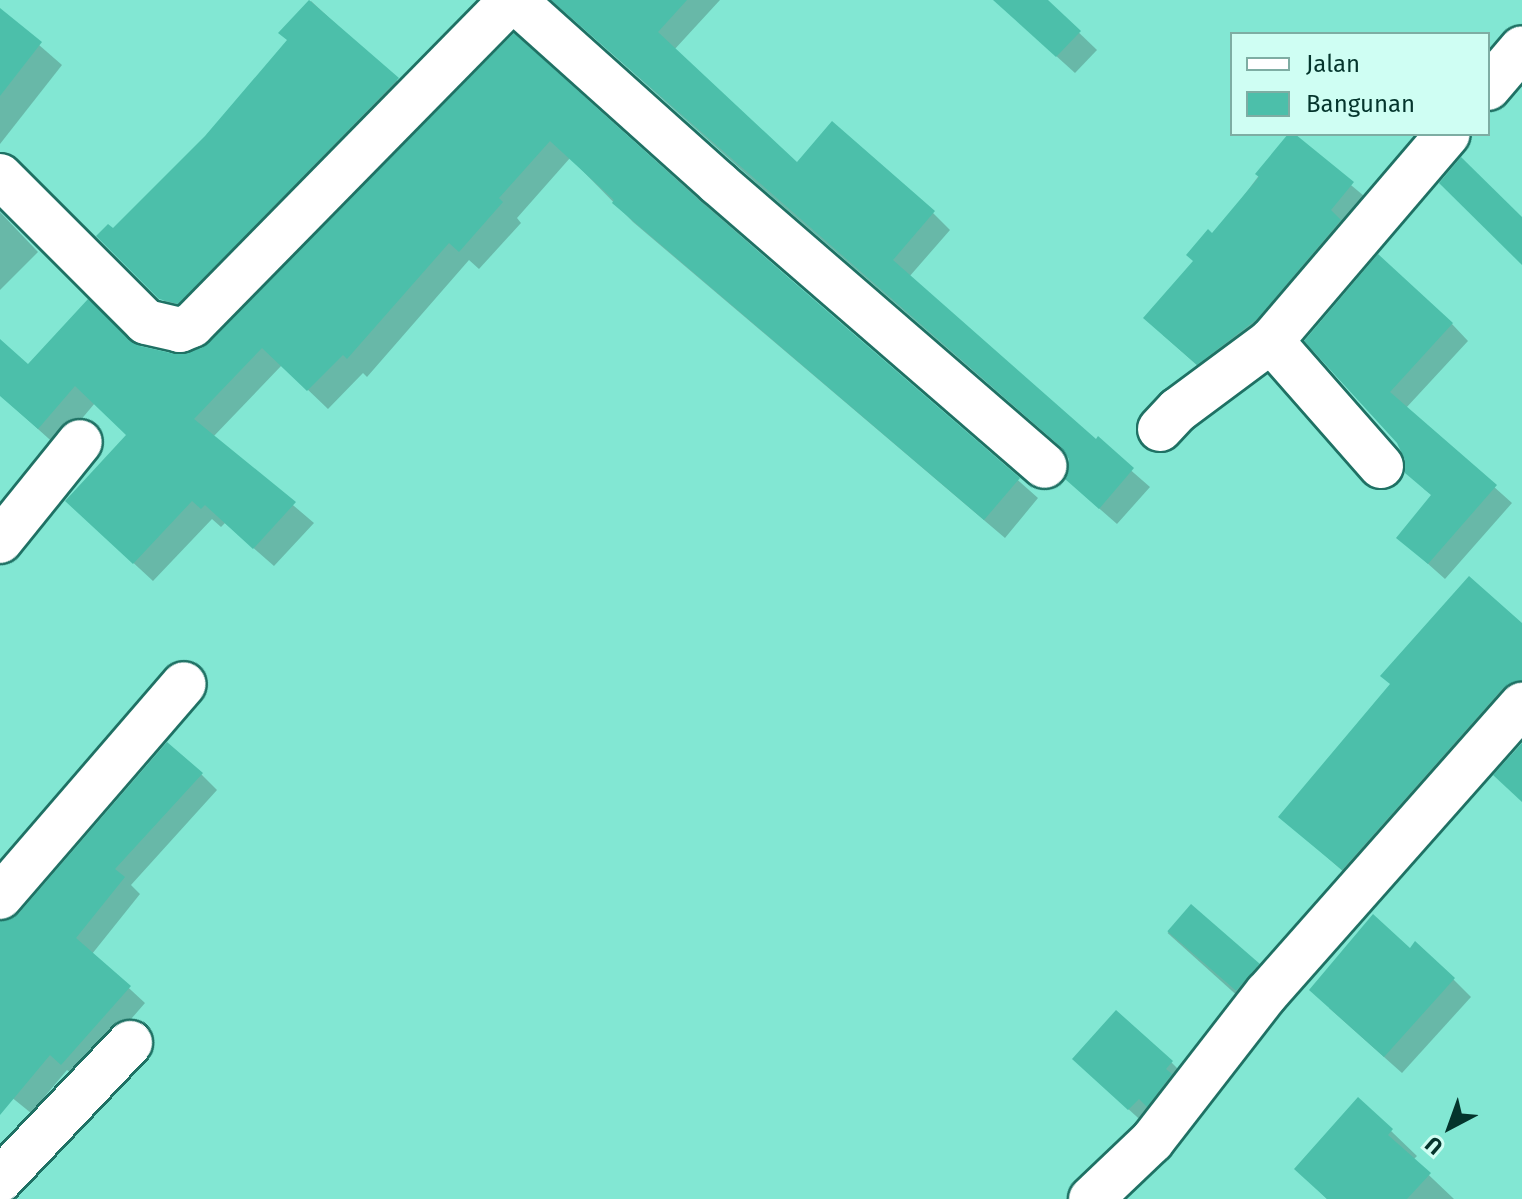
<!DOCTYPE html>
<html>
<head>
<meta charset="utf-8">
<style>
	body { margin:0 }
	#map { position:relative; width:1522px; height:1199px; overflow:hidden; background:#82e7d3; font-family:"Fira Sans",sans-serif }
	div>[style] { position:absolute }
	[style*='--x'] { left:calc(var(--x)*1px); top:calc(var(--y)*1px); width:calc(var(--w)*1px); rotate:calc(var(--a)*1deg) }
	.shadow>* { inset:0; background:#0003; transform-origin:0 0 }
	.building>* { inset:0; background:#4cbfaa; transform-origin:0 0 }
	.roads { filter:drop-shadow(2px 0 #1f7164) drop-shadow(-2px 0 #1f7164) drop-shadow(0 2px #1f7164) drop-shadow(0 -2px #1f7164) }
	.minor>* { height:44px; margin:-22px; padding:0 22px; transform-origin:22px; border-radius:22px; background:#fff }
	span { translate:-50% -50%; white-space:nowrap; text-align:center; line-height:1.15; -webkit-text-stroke:6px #cffef3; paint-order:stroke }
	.legend { position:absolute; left:1230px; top:32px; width:260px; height:104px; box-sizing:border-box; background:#cffef3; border:2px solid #7eada3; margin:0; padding:10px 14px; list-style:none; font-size:24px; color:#04342c }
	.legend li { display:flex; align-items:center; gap:16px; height:40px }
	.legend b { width:40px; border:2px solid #7eada3 }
	.north { position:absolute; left:1410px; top:1087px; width:80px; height:80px; -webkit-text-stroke:6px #cffef3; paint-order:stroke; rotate:221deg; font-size:22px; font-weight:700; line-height:32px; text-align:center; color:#04342c }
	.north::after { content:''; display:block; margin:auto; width:28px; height:36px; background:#04342c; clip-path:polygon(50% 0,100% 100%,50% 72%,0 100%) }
</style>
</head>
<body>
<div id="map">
	<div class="shadow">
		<div style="clip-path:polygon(552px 0,720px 0,674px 50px,797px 165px,933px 213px,950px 230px,909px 277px,1150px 487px,1117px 524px,1085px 496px,1066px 451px,754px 181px)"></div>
		<div style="clip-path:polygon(1031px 0,1045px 0,1097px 50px,1075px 73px,1033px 35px)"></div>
		<div style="clip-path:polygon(311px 1px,418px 100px,182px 319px,99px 236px,113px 231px,206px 137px,289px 41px,281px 33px)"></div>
		<div style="clip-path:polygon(0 11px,62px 65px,0 144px)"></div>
		<div style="clip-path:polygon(514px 36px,1038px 498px,1005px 538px,633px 222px,570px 158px,517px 218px,521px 223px,479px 269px,469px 260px,367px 377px,363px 373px,328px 409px,282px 365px,213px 437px,314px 523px,274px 566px,225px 523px,221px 527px,212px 519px,153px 581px,87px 520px,128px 435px,95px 403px,58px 447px,0 395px,0 346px,28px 367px,139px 348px,175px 356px,203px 350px)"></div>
		<div style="clip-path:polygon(1290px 134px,1370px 201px,1215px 381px,1163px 335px,1195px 261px)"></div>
		<div style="clip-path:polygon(0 212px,38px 252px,0 290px)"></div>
		<div style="clip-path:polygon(1452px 324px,1468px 341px,1406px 408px,1512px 503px,1445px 579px,1399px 538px,1433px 496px,1424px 489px,1399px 442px,1307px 341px)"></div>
		<div style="clip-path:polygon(1522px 626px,1522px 705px,1361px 887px,1281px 817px)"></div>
		<div style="clip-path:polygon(201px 774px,217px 790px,131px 885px,140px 894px,92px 954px,145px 1003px,79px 1079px,67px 1070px,31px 1113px,0 1088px,0 922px,8px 923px)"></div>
		<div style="left:1191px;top:907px;width:101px;height:35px;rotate:42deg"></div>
		<div style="clip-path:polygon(1410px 950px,1453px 979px,1471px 997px,1402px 1073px,1329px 1008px)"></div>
		<div style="clip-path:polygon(1171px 1062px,1189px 1080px,1147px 1126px,1093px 1077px)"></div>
		<div style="clip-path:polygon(1391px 1131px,1417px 1156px,1413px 1160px,1454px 1199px,1327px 1199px,1297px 1169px)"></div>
	</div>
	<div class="building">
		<div style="clip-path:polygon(309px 0,399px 78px,178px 304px,159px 299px,96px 236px,108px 224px,113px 228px,205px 136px,287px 40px,278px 33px)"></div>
		<div style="clip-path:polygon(551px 0,687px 0,658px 32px,797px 162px,832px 121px,935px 211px,893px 260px,1096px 439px,1098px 436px,1134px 468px,1099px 509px,1065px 479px,1069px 459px,1061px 447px)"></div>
		<div style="clip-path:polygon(993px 0,1048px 0,1081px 31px,1056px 57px)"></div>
		<div style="clip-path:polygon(0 8px,42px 42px,0 96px)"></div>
		<div style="clip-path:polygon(514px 33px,701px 202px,1020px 478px,984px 520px,612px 203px,614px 200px,550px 141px,499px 198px,503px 202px,459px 252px,449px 243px,347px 359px,343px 355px,307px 391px,262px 348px,194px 419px,296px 502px,253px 549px,205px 505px,201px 509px,192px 501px,133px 564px,65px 501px,126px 435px,75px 386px,38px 429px,0 396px,0 339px,28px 364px,88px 299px,140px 346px,175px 354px,202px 348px)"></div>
		<div style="clip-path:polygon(1288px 134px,1295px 134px,1354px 182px,1331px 210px,1341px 220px,1257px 319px,1197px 365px,1143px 318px,1193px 261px,1186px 255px,1208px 229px,1212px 233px,1259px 177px,1255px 174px)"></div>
		<div style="clip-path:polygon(1461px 157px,1522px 217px,1522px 265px,1439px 183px)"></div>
		<div style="clip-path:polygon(1378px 254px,1453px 323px,1390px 392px,1497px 485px,1428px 564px,1396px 538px,1431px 495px,1405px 473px,1405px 460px,1397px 443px,1304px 341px)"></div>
		<div style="clip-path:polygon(1469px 576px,1522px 623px,1522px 681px,1503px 688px,1342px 870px,1278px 817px,1390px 684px,1380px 676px)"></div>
		<div style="clip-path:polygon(167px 742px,203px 773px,115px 869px,125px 877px,76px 938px,131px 986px,61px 1065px,50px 1055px,0 1115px,0 921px,19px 913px)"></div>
		<div style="clip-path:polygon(1522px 743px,1522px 802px,1493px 775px)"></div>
		<div style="left:1191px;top:904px;width:91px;height:36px;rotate:41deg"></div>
		<div style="clip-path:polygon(1373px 914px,1410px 948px,1415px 941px,1455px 978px,1384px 1057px,1309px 990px)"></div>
		<div style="clip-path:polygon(1116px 1010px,1173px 1061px,1166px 1069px,1172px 1074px,1147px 1107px,1139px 1099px,1128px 1110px,1072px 1059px)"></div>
		<div style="clip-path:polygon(1358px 1097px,1393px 1129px,1388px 1135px,1431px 1173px,1407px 1199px,1327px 1199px,1294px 1169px)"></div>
	</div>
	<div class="roads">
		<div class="minor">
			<div style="--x:514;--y:0;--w:274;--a:41.9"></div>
			<div style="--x:718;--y:183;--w:432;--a:40.9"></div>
			<div style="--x:1488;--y:88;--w:52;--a:-49.6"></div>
			<div style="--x:0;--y:176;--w:206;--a:45"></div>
			<div style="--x:146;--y:322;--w:35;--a:13"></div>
			<div style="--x:180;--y:330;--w:13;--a:-23"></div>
			<div style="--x:192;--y:325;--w:455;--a:-45.5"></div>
			<div style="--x:1160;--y:429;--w:26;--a:-47"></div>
			<div style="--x:1178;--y:410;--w:116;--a:-36.6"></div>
			<div style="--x:1381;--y:466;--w:167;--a:-131.3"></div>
			<div style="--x:1271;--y:341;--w:272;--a:-49.5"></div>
			<div style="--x:0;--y:541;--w:127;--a:-51.1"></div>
			<div style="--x:0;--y:897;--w:281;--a:-49.2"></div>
			<div style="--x:0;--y:1180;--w:189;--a:-46.5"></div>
			<div style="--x:1091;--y:1199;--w:84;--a:-43.6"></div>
			<div style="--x:1152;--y:1141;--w:187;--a:-52.2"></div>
			<div style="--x:1267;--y:993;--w:385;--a:-48.5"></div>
		</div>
	</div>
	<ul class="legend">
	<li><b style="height:10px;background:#fff"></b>Jalan</li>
	<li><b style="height:22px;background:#4cbfaa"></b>Bangunan</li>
	</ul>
	<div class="north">U</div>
</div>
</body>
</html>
